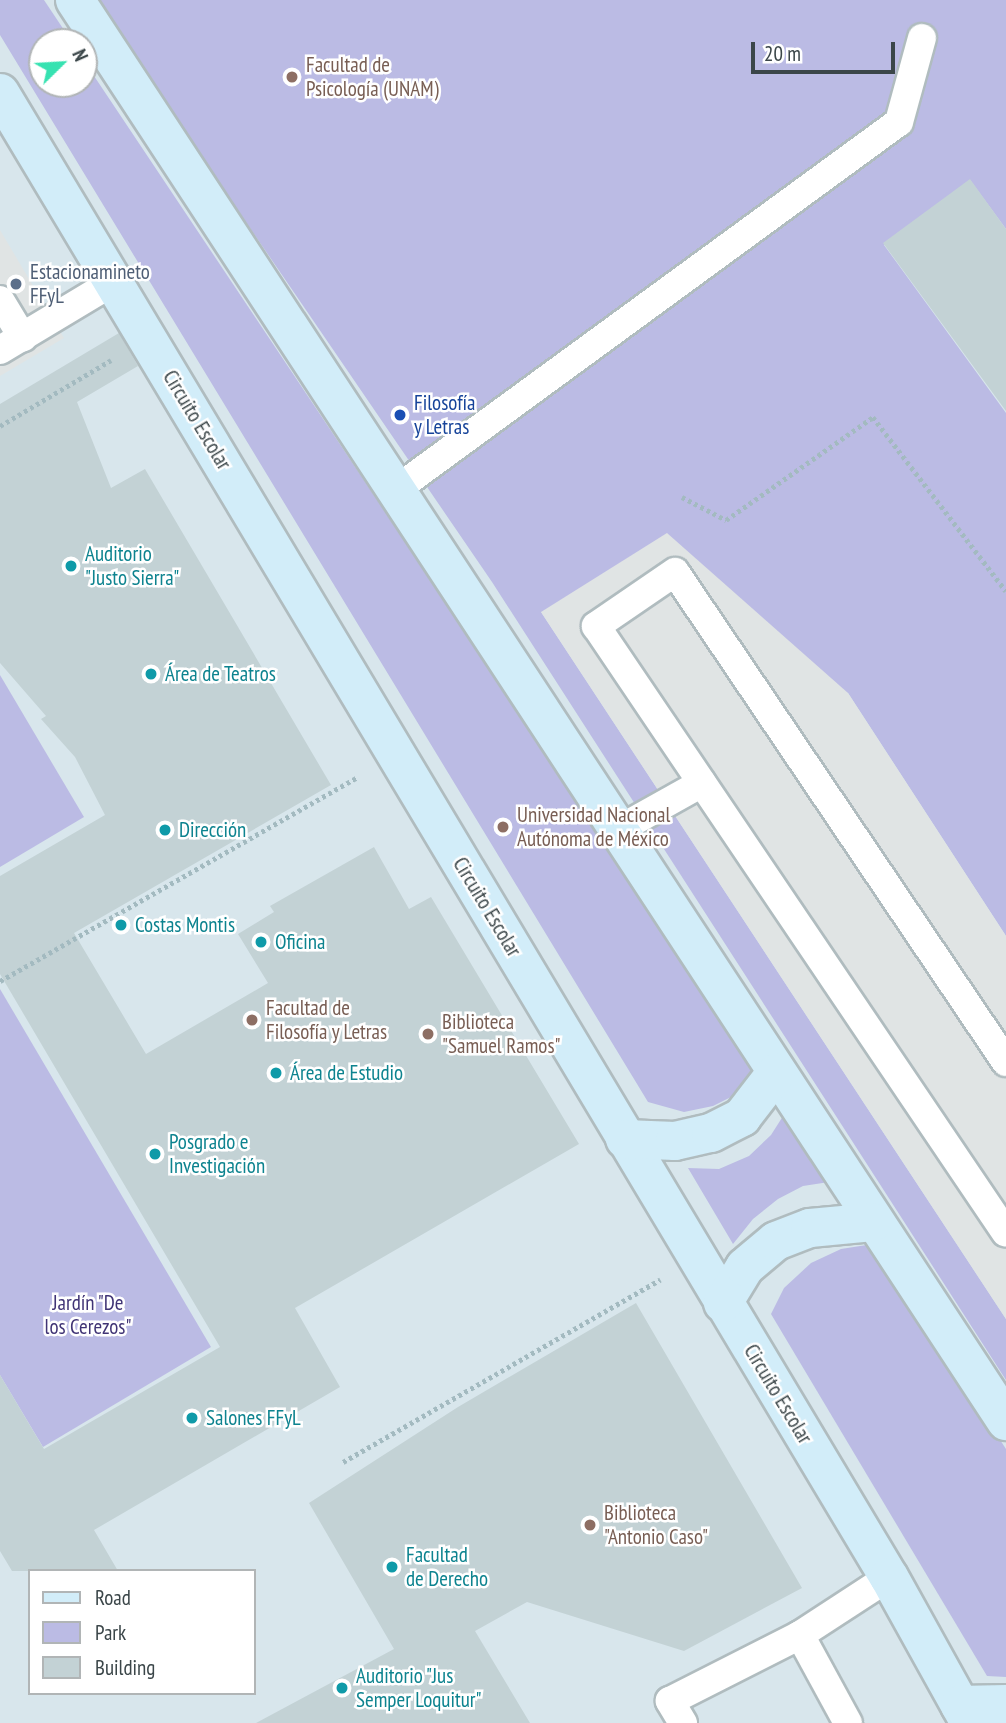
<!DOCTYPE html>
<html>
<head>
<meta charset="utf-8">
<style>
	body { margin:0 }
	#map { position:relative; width:1006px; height:1723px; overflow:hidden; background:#edf3f5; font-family:"PT Sans Narrow",sans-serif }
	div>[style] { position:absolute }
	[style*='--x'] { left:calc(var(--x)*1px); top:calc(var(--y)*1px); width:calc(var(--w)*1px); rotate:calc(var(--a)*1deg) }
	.education>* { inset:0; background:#d8e6ec }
	.green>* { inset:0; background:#bbbbe4 }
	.parking>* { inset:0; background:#e0e4e4 }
	.building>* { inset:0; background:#c3d2d5 }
	.path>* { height:4.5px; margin-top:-2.25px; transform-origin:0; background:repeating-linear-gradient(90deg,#a3bac0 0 3.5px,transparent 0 7px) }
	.roads { filter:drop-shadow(2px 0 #b0bcbf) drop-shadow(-2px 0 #b0bcbf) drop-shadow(0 2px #b0bcbf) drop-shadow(0 -2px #b0bcbf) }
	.lane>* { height:28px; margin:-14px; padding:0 14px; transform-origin:14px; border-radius:14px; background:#fff }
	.secondary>* { height:38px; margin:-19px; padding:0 19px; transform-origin:19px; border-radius:19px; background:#d2edf9 }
	.dots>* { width:19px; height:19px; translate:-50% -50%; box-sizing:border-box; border:4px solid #fff; border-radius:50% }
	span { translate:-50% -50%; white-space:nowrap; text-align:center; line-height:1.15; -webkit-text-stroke:5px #fff; paint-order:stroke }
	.education-label { font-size:21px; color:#785e54 }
	.left { translate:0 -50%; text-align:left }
	.service-label { font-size:21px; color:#4e5e75 }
	.transit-label { font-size:21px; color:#164399 }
	.street-label { font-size:21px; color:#3b4649 }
	.culture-label { font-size:21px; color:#0d838f }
	.park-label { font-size:21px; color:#403475 }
	.legend { position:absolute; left:28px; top:1569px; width:228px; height:126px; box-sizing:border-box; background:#fff; border:2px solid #b1b5b6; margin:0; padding:9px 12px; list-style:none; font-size:21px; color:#3b4649 }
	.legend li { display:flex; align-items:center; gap:14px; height:35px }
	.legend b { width:35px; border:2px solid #b1b5b6 }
	.north { position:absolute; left:28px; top:28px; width:70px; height:70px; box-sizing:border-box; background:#fff; border:2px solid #b1b5b6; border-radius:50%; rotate:66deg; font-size:19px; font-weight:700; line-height:28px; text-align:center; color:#3b4649 }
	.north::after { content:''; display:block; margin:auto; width:24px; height:32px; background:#36e2b1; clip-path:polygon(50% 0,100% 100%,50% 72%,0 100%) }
	.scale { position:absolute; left:751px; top:42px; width:144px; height:32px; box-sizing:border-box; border:4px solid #3b4649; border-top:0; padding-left:9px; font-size:21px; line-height:24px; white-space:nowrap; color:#3b4649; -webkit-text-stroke:5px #fff; paint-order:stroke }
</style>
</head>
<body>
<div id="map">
	<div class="education">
		<div style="clip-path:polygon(evenodd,0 0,1006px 0,1006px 1723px,0 1723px,0 0,42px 42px,84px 42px,84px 84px,42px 84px,42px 42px,0 0,30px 1571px,254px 1571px,254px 1693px,30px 1693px,30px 1571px)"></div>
	</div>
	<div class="green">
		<div style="clip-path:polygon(0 0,44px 0,72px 42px,42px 42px,42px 84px,84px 84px,84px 61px,756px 1067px,739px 1093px,713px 1106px,684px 1112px,648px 1102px,0 35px)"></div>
		<div style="clip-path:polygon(94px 0,1006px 0,1006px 229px,970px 180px,884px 245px,1006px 413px,1006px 936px,848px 693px,541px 612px,1006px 1319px,1006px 1380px,492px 582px)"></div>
		<div style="clip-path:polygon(0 675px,84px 817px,0 867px)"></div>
		<div style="clip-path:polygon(0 989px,211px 1347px,43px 1447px,0 1375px)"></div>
		<div style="clip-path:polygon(785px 1113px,829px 1182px,803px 1186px,778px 1199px,753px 1219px,733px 1244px,688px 1168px,719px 1169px,749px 1156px,771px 1135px)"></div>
		<div style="clip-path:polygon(873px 1244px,1006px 1449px,1006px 1677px,987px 1676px,771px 1314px,784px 1288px,811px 1263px,841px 1249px)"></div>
	</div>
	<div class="parking">
		<div style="clip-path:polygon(0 230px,64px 338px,0 376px)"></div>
		<div style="clip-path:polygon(667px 533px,848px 693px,1006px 936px,1006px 1319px,541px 612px)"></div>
	</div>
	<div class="building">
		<div style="clip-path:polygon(970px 179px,1006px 229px,1006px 411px,883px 243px)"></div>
		<div style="clip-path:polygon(119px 333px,138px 366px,77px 402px,111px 488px,145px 469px,331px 785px,74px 933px,146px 1054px,268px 983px,238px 934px,274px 912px,270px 906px,374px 847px,409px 909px,431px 897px,579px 1144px,295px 1308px,340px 1387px,94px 1530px,118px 1571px,12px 1571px,0 1551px,0 1375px,44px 1449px,220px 1347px,0 974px,0 876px,105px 815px,75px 757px,41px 719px,46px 716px,0 663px,0 404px)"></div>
		<div style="clip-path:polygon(636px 1303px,802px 1588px,684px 1651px,527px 1602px,475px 1631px,530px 1723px,256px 1723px,394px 1649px,309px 1503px,458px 1407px)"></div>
	</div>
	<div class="path">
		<div style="--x:0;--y:426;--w:129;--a:-30.7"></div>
		<div style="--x:682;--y:497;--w:50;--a:27.6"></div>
		<div style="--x:726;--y:520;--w:179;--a:-35"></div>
		<div style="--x:873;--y:417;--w:219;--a:52.6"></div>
		<div style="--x:0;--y:981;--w:412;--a:-29.7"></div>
		<div style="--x:343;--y:1462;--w:366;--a:-29.9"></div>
	</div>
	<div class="roads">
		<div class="lane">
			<div style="--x:0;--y:300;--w:44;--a:58.8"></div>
			<div style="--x:0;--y:350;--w:134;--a:-31"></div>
			<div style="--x:394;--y:491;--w:625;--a:-36.16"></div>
			<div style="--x:899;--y:122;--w:87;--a:-74.7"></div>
			<div style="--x:618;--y:830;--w:96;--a:-29.2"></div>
			<div style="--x:1006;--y:1062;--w:591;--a:-124.04"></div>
			<div style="--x:675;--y:572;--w:96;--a:145.6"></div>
			<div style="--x:596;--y:626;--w:732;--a:55.96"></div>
			<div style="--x:800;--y:1635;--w:100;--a:61.4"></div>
			<div style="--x:683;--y:1723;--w:26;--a:-121"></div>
			<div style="--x:670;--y:1701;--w:146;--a:-26.9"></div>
			<div style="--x:800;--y:1635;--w:106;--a:-33.1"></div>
		</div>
		<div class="secondary">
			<div style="--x:75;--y:0;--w:1699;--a:56.77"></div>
			<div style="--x:0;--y:93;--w:1730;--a:59.08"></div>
			<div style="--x:889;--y:1577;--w:167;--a:61"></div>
			<div style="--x:625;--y:1139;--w:50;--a:2.3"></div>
			<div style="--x:675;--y:1141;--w:37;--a:-13"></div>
			<div style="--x:711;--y:1133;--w:35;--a:-27"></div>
			<div style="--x:742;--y:1117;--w:56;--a:-52.3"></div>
			<div style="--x:723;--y:1303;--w:42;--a:-58.6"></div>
			<div style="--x:745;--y:1267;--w:40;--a:-40"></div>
			<div style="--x:776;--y:1241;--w:36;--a:-21"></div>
			<div style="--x:810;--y:1228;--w:63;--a:-5.4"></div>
			<div style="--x:960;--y:1705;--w:46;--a:-1.2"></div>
		</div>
	</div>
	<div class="dots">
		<div style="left:292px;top:77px;background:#8d6e63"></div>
		<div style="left:16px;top:284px;background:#5c6f8a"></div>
		<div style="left:400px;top:415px;background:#1a4fb4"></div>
		<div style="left:71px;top:566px;background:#0f9aa8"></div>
		<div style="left:151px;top:674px;background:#0f9aa8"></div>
		<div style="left:503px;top:827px;background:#8d6e63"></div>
		<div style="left:165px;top:830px;background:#0f9aa8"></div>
		<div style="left:121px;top:925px;background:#0f9aa8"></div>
		<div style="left:261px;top:942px;background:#0f9aa8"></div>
		<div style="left:252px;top:1020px;background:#8d6e63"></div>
		<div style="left:428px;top:1034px;background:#8d6e63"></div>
		<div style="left:276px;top:1073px;background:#0f9aa8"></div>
		<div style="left:155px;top:1154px;background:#0f9aa8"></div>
		<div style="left:192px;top:1418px;background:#0f9aa8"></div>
		<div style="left:590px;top:1525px;background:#8d6e63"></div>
		<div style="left:392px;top:1567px;background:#0f9aa8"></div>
		<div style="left:342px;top:1688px;background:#0f9aa8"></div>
	</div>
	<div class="education-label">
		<span class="left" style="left:306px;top:77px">Facultad de<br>Psicología (UNAM)</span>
		<span class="left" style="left:517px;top:827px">Universidad Nacional<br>Autónoma de México</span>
		<span class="left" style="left:266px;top:1020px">Facultad de<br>Filosofía y Letras</span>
		<span class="left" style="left:442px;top:1034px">Biblioteca<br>"Samuel Ramos"</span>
		<span class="left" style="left:604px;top:1525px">Biblioteca<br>"Antonio Caso"</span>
	</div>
	<div class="service-label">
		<span class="left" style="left:30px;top:284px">Estacionamineto<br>FFyL</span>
	</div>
	<div class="transit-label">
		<span class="left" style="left:414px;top:415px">Filosofía<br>y Letras</span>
	</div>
	<div class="street-label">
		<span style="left:197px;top:420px;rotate:59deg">Circuito Escolar</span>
		<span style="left:487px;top:907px;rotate:59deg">Circuito Escolar</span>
		<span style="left:778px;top:1394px;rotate:59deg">Circuito Escolar</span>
	</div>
	<div class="culture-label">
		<span class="left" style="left:85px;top:566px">Auditorio<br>"Justo Sierra"</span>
		<span class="left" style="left:165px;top:674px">Área de Teatros</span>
		<span class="left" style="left:179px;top:830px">Dirección</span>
		<span class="left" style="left:135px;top:925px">Costas Montis</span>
		<span class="left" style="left:275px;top:942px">Oficina</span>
		<span class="left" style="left:290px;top:1073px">Área de Estudio</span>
		<span class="left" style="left:169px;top:1154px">Posgrado e<br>Investigación</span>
		<span class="left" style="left:206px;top:1418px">Salones FFyL</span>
		<span class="left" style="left:406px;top:1567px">Facultad<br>de Derecho</span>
		<span class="left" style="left:356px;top:1688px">Auditorio "Jus<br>Semper Loquitur"</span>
	</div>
	<div class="park-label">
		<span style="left:88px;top:1315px">Jardín "De<br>los Cerezos"</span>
	</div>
	<ul class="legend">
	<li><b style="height:9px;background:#d2edf9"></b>Road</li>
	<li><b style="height:19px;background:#bbbbe4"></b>Park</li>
	<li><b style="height:19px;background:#c3d2d5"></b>Building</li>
	</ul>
	<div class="north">N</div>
	<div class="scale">20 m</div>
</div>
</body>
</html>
